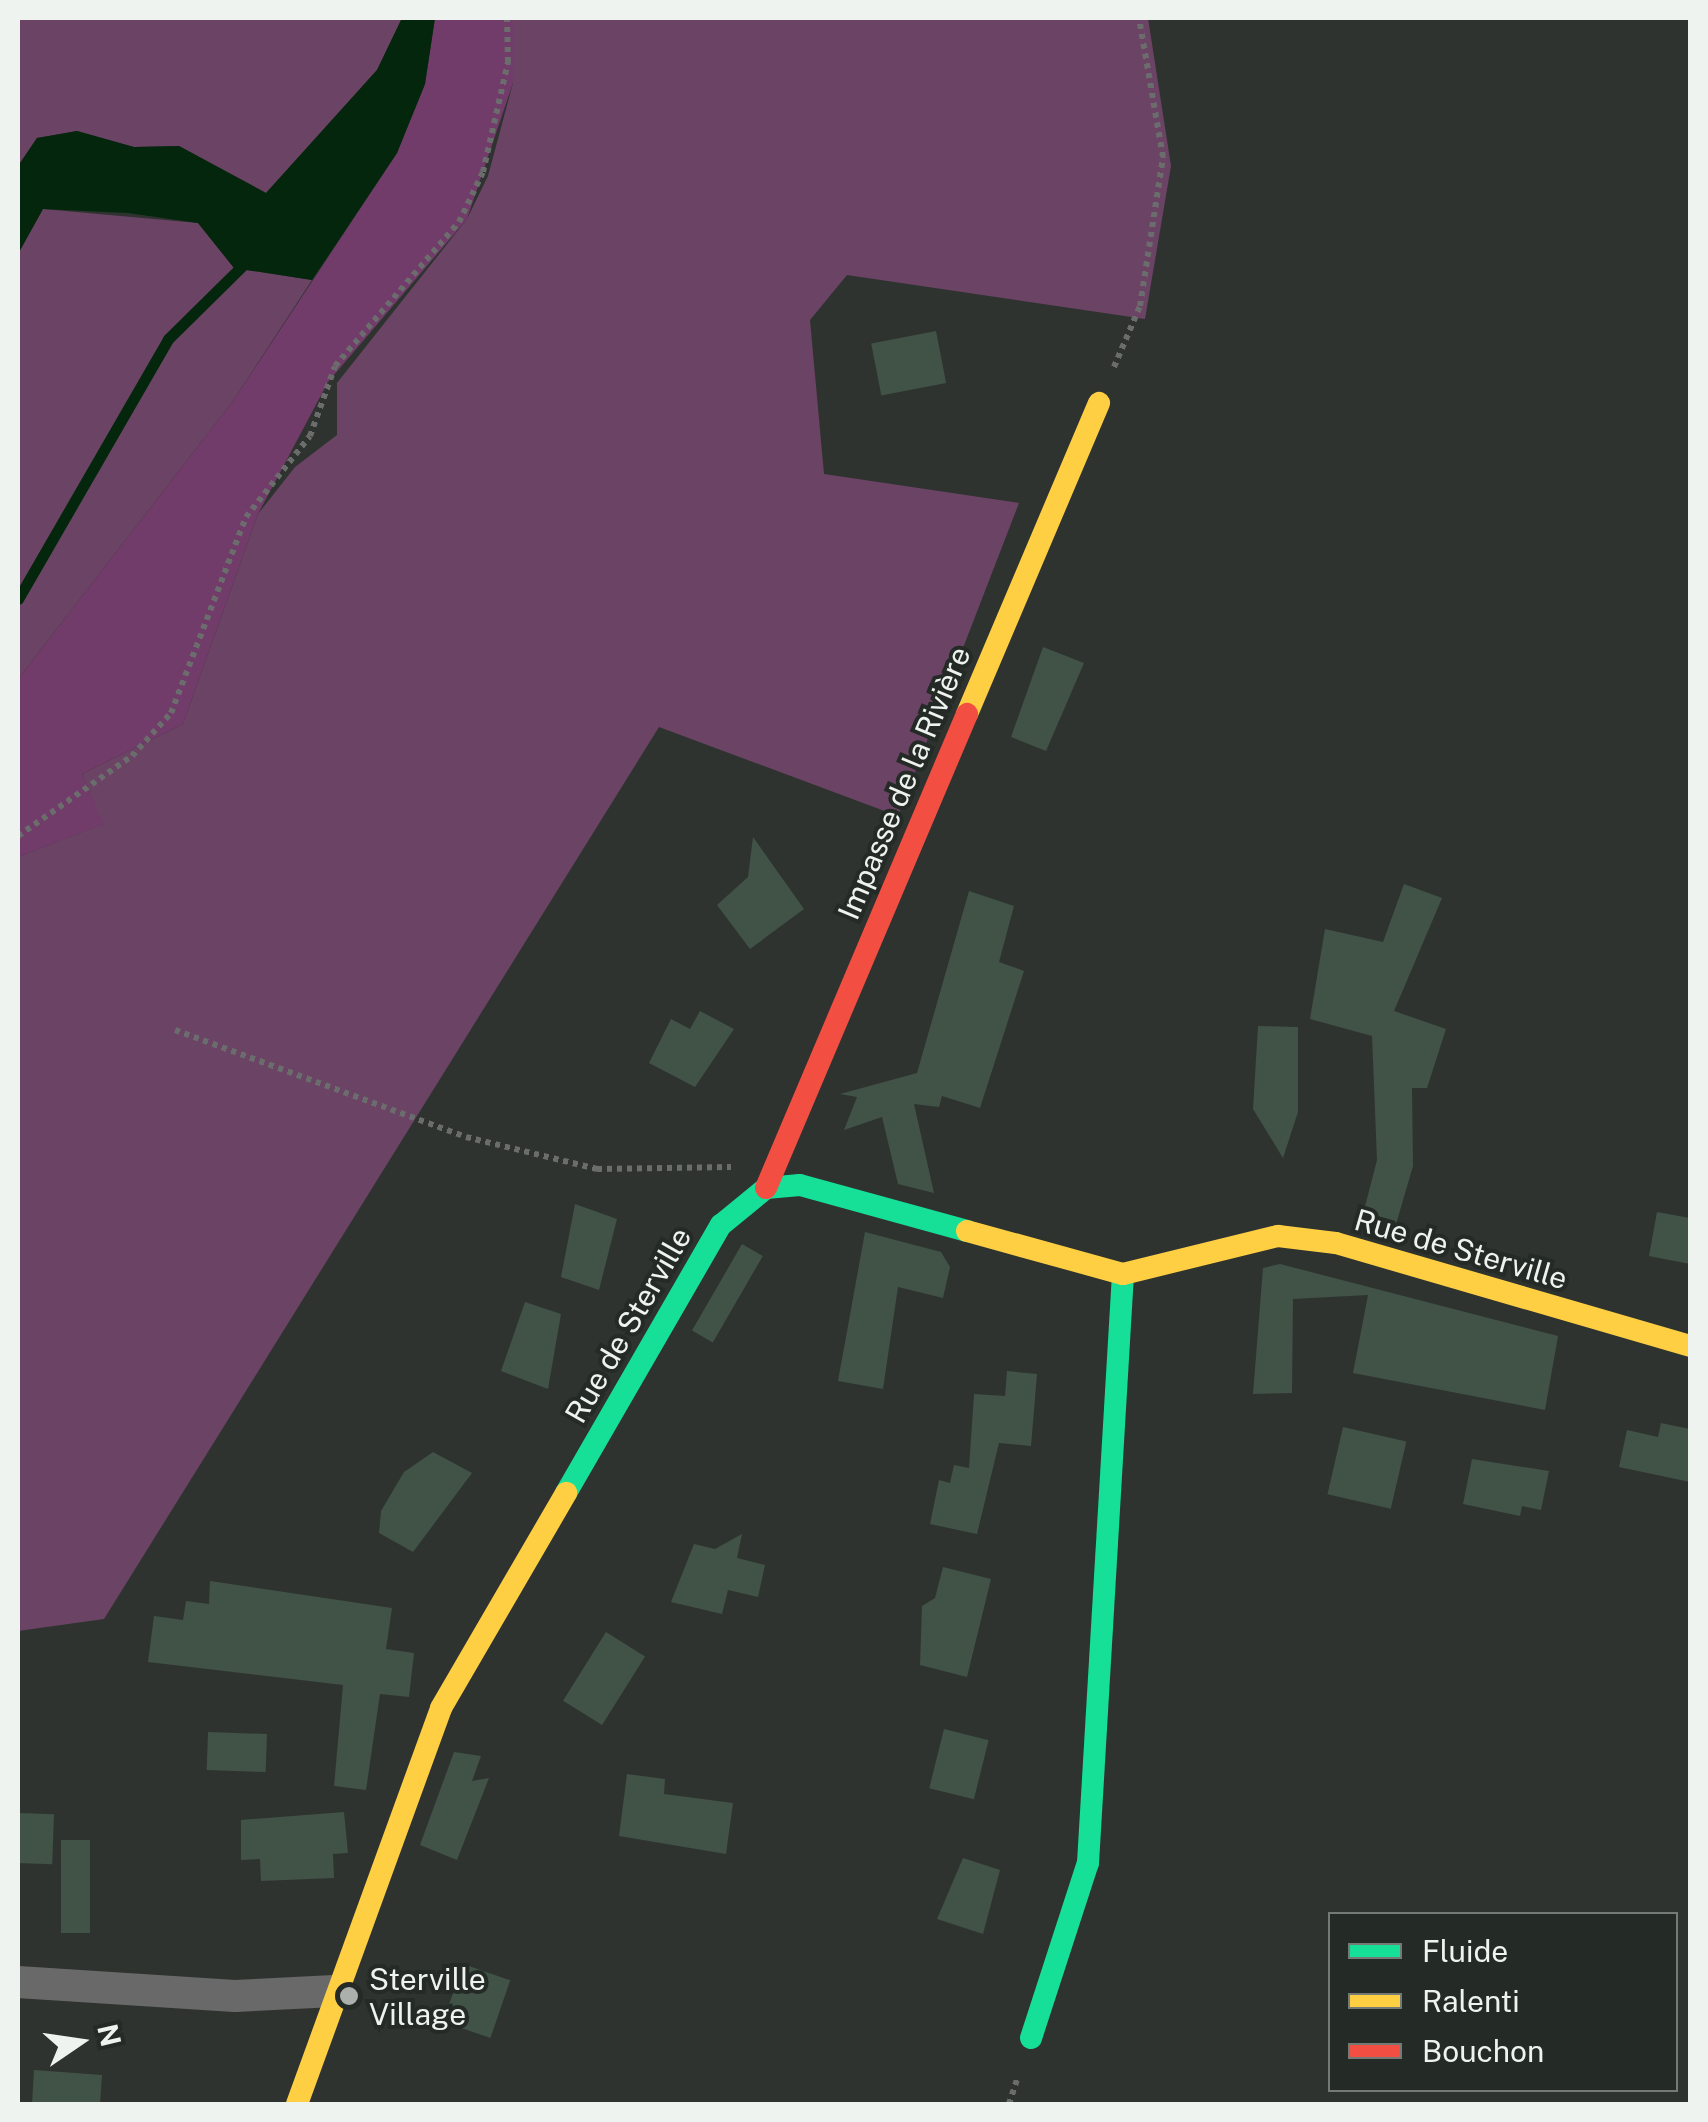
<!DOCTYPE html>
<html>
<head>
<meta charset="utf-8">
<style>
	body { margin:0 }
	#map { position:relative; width:1708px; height:2122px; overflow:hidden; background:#2f3330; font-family:"Public Sans",sans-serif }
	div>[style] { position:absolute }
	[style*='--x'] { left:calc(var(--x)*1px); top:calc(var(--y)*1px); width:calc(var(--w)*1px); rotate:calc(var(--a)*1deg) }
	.green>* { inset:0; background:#6b4465 }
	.forest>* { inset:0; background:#713c69 }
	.water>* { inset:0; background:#04260d }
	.stream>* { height:11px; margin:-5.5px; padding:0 5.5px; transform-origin:5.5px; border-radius:5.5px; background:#04260d }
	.building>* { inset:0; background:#415247; transform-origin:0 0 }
	.path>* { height:6px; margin-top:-3px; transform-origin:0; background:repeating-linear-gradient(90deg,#6b6c6c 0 5px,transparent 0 10px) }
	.street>* { height:32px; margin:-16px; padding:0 16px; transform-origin:16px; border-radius:16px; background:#696969 }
	.fast>* { height:22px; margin:-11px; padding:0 11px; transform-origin:11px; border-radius:11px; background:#16e098 }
	.slow>* { height:22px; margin:-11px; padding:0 11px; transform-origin:11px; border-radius:11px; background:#ffcf43 }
	.jam>* { height:22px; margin:-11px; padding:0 11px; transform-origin:11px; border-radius:11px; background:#f24e42 }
	.dots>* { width:28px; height:28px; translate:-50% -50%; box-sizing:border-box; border:5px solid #242a25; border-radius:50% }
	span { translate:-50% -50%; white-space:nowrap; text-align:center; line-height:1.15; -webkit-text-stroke:8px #242a25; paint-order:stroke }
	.street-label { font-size:30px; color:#eff3ef }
	.poi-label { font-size:30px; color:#eff3ef }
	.left { translate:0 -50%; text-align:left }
	.frame { position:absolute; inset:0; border:20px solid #eff3ef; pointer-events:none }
	.legend { position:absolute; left:1328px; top:1912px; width:350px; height:180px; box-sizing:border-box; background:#242a25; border:2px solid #757a76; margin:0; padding:12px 18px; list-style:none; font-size:30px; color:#eff3ef }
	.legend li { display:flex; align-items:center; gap:20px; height:50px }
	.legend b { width:50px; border:2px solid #757a76 }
	.north { position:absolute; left:30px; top:1992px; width:100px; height:100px; -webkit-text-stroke:8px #242a25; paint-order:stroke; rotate:77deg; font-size:28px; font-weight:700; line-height:40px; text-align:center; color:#eff3ef }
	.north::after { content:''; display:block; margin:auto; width:35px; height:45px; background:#eff3ef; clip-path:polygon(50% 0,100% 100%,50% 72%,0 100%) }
</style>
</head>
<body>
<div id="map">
	<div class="green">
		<div style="clip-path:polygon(18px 18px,402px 18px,377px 70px,266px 193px,179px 146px,134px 147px,77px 131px,37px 138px,18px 166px)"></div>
		<div style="clip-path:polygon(513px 18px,1148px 18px,1171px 166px,1145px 319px,847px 275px,810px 320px,824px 474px,1019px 503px,898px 816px,659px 727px,104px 1619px,18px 1631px,18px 857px,103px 824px,82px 774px,183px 724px,258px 514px,295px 467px,337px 435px,337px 383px,467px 219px,488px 176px,513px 83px)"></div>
		<div style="clip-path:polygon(43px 209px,198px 223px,234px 268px,312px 280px,233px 401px,18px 679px,18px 254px)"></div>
	</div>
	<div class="forest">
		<div style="clip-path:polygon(435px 18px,513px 18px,513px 83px,467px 219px,328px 382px,258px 514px,183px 724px,82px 774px,104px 824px,18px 857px,18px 679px,233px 401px,397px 153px,425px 84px)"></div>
	</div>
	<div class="water">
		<div style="clip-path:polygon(402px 18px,435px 18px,425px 84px,397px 153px,312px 280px,234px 268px,198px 223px,128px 213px,43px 209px,18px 254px,18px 166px,37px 138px,77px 131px,134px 147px,179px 146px,266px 193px,377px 70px)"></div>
	</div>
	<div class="stream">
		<div style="--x:18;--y:599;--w:300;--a:-60"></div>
		<div style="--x:168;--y:339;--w:115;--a:-44.6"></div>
	</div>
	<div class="building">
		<div style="left:936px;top:331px;width:53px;height:66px;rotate:79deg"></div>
		<div style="clip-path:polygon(1043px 647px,1084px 663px,1046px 751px,1011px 737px)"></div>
		<div style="clip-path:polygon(753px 837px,804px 909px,750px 949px,717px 905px,748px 877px)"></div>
		<div style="clip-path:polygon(1404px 884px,1442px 898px,1394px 1011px,1446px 1029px,1427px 1088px,1412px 1088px,1413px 1166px,1394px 1231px,1361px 1222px,1377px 1160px,1372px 1036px,1310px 1019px,1325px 929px,1383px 942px)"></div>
		<div style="clip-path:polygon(969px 891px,1014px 906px,999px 962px,1024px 971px,980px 1108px,942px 1096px,939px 1107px,914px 1104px,934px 1193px,898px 1184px,882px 1117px,844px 1130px,857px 1097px,840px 1094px,917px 1073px)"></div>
		<div style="clip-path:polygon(700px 1011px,734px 1029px,695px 1087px,649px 1063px,671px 1019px,690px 1029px)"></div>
		<div style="clip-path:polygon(1258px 1026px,1298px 1027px,1298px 1112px,1283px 1158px,1253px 1109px)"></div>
		<div style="clip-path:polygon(575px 1204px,617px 1219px,599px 1290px,561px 1277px)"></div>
		<div style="clip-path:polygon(1657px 1212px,1690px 1218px,1690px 1264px,1649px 1256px)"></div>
		<div style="clip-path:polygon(865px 1232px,941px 1252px,950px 1267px,943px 1298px,898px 1287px,883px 1389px,838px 1381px)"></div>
		<div style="left:742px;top:1244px;width:24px;height:100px;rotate:30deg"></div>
		<div style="clip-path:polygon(1280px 1264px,1558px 1336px,1545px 1410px,1353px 1373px,1368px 1295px,1293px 1299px,1292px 1393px,1253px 1394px,1263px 1268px)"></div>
		<div style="clip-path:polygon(525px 1302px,561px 1314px,548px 1389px,501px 1371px)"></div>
		<div style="clip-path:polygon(1007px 1371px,1037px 1374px,1031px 1446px,999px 1443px,977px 1534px,930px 1524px,939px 1480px,950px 1483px,954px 1465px,969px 1468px,974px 1394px,1005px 1396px)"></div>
		<div style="clip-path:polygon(1661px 1423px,1690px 1429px,1690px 1482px,1619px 1467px,1627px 1430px,1658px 1437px)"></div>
		<div style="left:1343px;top:1427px;width:65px;height:69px;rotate:13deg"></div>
		<div style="clip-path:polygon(433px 1452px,472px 1473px,413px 1552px,379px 1533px,381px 1511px,404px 1472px)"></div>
		<div style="clip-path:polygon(1472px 1459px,1549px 1471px,1541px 1510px,1522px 1506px,1520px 1516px,1463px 1504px)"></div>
		<div style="clip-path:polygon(742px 1534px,737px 1558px,765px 1565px,758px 1597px,728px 1590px,722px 1614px,671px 1602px,694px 1544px,715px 1549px)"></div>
		<div style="clip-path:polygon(943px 1567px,991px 1579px,967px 1677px,920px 1665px,922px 1606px,935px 1598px)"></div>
		<div style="clip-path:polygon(210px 1581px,392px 1608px,386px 1649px,414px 1653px,409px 1697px,380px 1694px,366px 1790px,334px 1786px,343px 1685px,148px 1662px,154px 1616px,183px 1620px,186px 1601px,209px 1604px)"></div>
		<div style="left:606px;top:1632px;width:46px;height:81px;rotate:32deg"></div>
		<div style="left:944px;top:1729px;width:46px;height:61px;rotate:14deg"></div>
		<div style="left:208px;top:1732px;width:59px;height:38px;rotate:2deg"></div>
		<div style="clip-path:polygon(454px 1752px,481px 1756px,472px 1781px,489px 1778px,457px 1860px,420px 1845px)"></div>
		<div style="clip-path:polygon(627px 1774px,665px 1779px,664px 1794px,733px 1803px,726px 1854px,619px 1836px)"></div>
		<div style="clip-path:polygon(344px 1812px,348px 1853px,333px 1854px,334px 1878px,261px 1881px,260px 1859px,241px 1860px,241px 1820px)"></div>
		<div style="left:18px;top:1813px;width:36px;height:50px;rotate:2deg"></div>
		<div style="left:61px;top:1840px;width:29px;height:93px"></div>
		<div style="clip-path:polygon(963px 1858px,1000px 1870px,983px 1934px,937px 1919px)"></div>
		<div style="left:463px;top:1964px;width:50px;height:61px;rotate:19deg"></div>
		<div style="clip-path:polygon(34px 2070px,102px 2075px,100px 2104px,32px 2104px)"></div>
	</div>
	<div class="path">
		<div style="--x:1114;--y:367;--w:66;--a:-66.9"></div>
		<div style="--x:1140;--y:306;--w:151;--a:-81.2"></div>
		<div style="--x:1163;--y:157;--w:141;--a:-99.8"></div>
		<div style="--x:18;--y:836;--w:139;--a:-35.1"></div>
		<div style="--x:132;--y:756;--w:58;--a:-47.8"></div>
		<div style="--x:171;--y:713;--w:210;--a:-69.1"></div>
		<div style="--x:246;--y:517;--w:103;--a:-51.7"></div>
		<div style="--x:310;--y:436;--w:74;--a:-70.3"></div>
		<div style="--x:335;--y:366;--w:190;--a:-49.3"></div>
		<div style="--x:459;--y:222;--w:55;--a:-64.4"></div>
		<div style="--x:483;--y:172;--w:113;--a:-77.2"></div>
		<div style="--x:508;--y:62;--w:44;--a:-91.3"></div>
		<div style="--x:175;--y:1030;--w:310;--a:20.2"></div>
		<div style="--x:466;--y:1137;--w:135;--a:13.7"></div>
		<div style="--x:597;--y:1169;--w:134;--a:-0.9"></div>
		<div style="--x:1009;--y:2104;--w:28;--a:-72"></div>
	</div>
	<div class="street">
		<div style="--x:18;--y:1982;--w:217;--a:3.7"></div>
		<div style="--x:235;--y:1996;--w:99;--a:-2.9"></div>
	</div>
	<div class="fast">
		<div style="--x:566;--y:1493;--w:310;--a:-60"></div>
		<div style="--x:721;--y:1225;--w:58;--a:-39.4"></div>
		<div style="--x:766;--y:1188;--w:34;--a:-5"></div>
		<div style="--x:800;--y:1185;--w:173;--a:15.4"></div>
		<div style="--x:1031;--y:2038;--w:184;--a:-72"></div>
		<div style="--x:1088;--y:1863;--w:590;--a:-86.6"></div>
	</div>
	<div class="slow">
		<div style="--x:967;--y:714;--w:338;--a:-67"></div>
		<div style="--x:967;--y:1231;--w:162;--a:15.4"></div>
		<div style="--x:1123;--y:1274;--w:160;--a:-13.8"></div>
		<div style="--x:1278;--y:1236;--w:58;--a:6.9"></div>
		<div style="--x:1336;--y:1243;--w:369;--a:16.2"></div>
		<div style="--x:297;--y:2104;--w:421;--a:-70"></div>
		<div style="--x:441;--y:1708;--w:249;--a:-59.8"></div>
	</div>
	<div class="jam">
		<div style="--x:766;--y:1188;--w:515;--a:-67.02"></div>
	</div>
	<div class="dots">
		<div style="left:349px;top:1996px;background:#acb0ac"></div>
	</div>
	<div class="street-label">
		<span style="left:904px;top:783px;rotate:-67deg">Impasse de la Rivière</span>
		<span style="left:1461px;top:1249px;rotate:16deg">Rue de Sterville</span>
		<span style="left:628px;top:1325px;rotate:-60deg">Rue de Sterville</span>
	</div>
	<div class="poi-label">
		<span class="left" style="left:369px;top:1996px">Sterville<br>Village</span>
	</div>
	<div class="frame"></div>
	<ul class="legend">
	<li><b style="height:12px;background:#16e098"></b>Fluide</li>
	<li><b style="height:12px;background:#ffcf43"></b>Ralenti</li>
	<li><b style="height:12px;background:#f24e42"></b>Bouchon</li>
	</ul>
	<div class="north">N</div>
</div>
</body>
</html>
